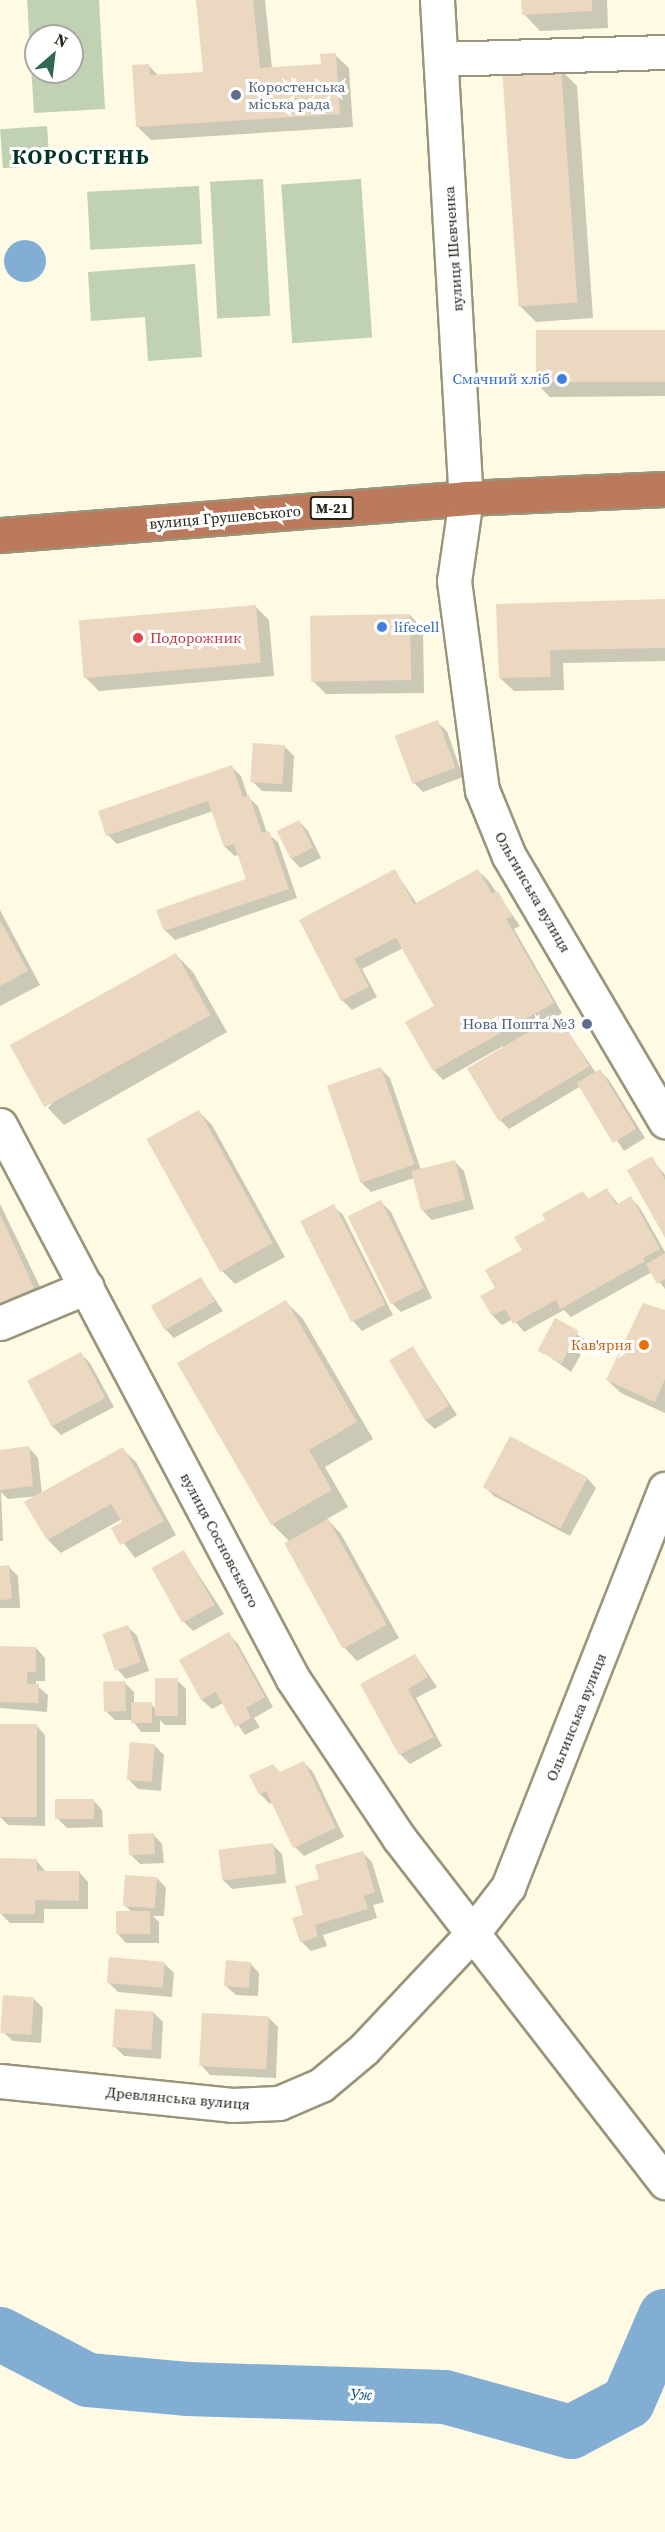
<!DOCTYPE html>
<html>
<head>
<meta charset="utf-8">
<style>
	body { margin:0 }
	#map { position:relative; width:665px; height:2532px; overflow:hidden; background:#fefae3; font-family:"Source Serif 4",serif }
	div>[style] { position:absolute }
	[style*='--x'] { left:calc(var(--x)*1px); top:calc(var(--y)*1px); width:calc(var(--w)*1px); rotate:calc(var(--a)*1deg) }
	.green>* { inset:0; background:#c1d2b2; transform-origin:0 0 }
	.water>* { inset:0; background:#82aed3 }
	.round { border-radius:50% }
	.shadow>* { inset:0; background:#0003 }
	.river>* { height:54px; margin:-27px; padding:0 27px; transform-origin:27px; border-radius:27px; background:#82aed3 }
	.building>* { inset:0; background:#ecd8c1; transform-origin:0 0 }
	.roads { filter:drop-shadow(2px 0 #9a957a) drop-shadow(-2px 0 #9a957a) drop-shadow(0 2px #9a957a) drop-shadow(0 -2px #9a957a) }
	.minor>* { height:33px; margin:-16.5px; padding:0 16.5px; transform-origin:16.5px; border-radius:16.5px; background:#fff }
	.highway>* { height:33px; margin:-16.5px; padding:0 16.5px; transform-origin:16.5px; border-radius:16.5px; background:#bc7a5d }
	.dots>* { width:16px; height:16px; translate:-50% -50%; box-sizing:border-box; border:3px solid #fff; border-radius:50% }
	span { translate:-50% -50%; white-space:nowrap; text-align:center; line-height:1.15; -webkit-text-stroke:6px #fff; paint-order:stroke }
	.shield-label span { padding:2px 4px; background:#fff; border:2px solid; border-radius:4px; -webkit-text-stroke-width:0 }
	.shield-label { font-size:14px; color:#252318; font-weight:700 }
	.service-label { font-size:15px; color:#4e5e75 }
	.left { translate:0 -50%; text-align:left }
	.right { translate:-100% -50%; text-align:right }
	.street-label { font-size:15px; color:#252318 }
	.shop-label { font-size:15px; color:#366cbe }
	.health-label { font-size:15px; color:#be3a42 }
	.food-label { font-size:15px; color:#c56008 }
	.water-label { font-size:16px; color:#054f7f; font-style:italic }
	.district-label { font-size:21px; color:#013321; font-weight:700; letter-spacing:1.5px }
	.north { position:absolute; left:24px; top:24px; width:60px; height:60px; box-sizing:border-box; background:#fff; border:2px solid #a8a7a3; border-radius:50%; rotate:28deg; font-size:16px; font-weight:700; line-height:24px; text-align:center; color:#252318 }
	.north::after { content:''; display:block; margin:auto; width:21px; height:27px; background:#306850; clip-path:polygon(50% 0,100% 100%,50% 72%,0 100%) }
</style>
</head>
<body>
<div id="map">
	<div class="green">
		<div style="clip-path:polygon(evenodd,27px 0,99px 0,105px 109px,34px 113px,27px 0,36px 36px,72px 36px,72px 72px,36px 72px,36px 36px)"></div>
		<div style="left:47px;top:126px;width:39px;height:47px;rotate:86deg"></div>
		<div style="left:263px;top:179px;width:137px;height:53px;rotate:87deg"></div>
		<div style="left:361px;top:179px;width:159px;height:80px;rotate:86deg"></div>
		<div style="left:199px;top:186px;width:58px;height:112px;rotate:87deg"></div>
		<div style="clip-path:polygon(195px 264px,202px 357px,148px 361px,145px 317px,91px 321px,88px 272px)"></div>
	</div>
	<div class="water">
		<div class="round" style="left:4px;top:240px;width:42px;height:42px"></div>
	</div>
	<div class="shadow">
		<div style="clip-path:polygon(197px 0,265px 0,272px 68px,323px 65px,335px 55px,349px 68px,353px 127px,151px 140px,138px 127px,149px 66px,159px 76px,204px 73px)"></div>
		<div style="clip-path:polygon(523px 0,607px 0,608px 28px,540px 31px,524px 14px)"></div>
		<div style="clip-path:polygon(560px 69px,577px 86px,593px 318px,536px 322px,519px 305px)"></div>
		<div style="clip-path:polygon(665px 332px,665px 396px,550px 397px,541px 388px,593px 340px,593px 336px)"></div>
		<div style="clip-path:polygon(665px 601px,665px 661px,563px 663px,564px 690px,514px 691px,500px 678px,498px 606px)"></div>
		<div style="clip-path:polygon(255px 606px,269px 620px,274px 676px,99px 691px,85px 677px)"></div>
		<div style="clip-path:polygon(410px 615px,423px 629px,424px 693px,326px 694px,313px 681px)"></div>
		<div style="clip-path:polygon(437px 722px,447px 731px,463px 777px,423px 792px,413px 782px)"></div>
		<div style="clip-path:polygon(284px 746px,294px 756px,292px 792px,262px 791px,252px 781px)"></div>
		<div style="clip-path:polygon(232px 767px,241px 776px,248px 797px,258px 806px,267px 833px,278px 842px,297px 898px,175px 940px,165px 930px,248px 880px,239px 854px,235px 856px,225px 847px,213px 811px,117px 844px,108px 835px)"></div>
		<div style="clip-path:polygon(299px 821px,308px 831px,321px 858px,300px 868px,291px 858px)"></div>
		<div style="clip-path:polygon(395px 871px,417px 904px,478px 871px,488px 880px,520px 926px,514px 929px,562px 1013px,557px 1016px,596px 1073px,600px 1071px,609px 1080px,645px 1138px,624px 1151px,581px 1086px,509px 1129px,500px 1120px,503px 1046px,443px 1080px,434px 1070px,436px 1006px,403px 948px,362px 969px,377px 997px,352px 1010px,342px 1000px,301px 920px)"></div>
		<div style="clip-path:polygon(0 910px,40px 985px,0 1006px)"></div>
		<div style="clip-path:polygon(176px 955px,193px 972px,227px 1032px,64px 1125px,48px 1108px)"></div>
		<div style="clip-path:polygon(380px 1068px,390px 1078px,421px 1170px,455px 1162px,464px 1171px,474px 1209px,432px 1220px,423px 1211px,414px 1178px,371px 1192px,362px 1183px,329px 1086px)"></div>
		<div style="clip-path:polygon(199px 1112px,212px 1125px,285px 1257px,235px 1284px,222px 1271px)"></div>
		<div style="clip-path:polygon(651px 1158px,665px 1175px,665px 1235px)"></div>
		<div style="clip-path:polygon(607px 1190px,619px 1205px,631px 1198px,640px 1208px,665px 1252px,665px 1289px,652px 1272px,571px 1317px,564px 1310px,524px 1332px,513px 1319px,502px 1325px,493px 1316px,497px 1289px,524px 1251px,547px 1221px,583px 1193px,590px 1200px)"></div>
		<div style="clip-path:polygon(381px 1202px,391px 1212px,432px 1298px,401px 1312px,392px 1303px)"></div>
		<div style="clip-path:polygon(0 1204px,47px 1301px,0 1322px)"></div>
		<div style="clip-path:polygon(333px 1206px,343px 1215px,393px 1315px,362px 1331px,353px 1321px)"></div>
		<div style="clip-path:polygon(201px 1279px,223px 1311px,174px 1338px,165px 1329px)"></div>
		<div style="clip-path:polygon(286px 1302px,303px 1319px,373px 1439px,325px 1467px,348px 1507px,327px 1519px,341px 1534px,399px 1638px,357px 1661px,344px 1647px,289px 1541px,272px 1524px)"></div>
		<div style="clip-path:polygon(665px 1312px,665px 1413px,621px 1393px,607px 1380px)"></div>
		<div style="clip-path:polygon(556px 1320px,588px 1342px,571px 1372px,539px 1349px)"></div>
		<div style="clip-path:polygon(413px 1348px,457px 1415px,435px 1429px,425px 1420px)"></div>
		<div style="clip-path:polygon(81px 1354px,90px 1363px,114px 1407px,61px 1435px,52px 1426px,29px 1381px)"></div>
		<div style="clip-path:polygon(29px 1448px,38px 1458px,42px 1494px,122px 1449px,136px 1462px,176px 1535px,135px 1558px,113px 1529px,124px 1523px,122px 1519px,61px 1553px,48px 1540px,38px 1496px,8px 1499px,1px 1492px,3px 1541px,0 1541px,0 1451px)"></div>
		<div style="clip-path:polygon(587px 1478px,596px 1488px,570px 1536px,494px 1496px,485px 1487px)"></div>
		<div style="clip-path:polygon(184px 1552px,224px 1614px,193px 1631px,184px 1622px)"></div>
		<div style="clip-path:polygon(0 1567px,9px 1567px,18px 1576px,20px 1608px,0 1608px)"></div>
		<div style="clip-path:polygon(128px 1627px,137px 1636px,149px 1671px,126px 1679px,117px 1669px)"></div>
		<div style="clip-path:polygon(229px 1634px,238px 1644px,273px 1707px,254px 1718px,260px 1727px,245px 1735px,223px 1703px,212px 1709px,202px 1700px,181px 1660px)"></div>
		<div style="clip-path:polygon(0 1648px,36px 1648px,45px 1658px,45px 1681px,36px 1681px,36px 1685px,48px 1695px,47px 1712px,0 1708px)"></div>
		<div style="clip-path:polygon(415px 1655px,437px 1687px,416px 1698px,442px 1746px,410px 1764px,400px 1754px,362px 1684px)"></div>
		<div style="clip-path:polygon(177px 1680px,186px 1689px,186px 1725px,165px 1725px,160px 1720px,160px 1732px,141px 1732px,132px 1720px,115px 1720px,105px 1710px,125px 1683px,134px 1692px,134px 1703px,151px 1704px,155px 1708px)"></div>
		<div style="clip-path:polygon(0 1725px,36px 1725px,45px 1735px,45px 1826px,8px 1825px,0 1817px)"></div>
		<div style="clip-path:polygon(155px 1746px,164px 1755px,161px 1791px,138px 1789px,129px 1780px)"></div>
		<div style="clip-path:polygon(304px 1763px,313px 1772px,344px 1837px,304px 1856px,295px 1847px,273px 1802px,270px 1804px,260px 1794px,281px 1773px)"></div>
		<div style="clip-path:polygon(93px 1800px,102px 1810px,103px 1827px,67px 1828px,57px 1818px)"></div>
		<div style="clip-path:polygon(153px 1834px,162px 1844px,164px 1863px,140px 1864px,131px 1855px)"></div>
		<div style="clip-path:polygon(273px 1845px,282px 1854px,286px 1883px,232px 1889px,223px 1880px)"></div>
		<div style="clip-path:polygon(362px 1852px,372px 1862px,384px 1902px,373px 1905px,377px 1918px,323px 1935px,327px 1946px,311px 1951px,301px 1941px,305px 1916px,321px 1880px)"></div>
		<div style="clip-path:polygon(36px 1860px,46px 1872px,79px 1872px,88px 1882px,88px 1909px,44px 1909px,44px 1923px,10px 1923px,1px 1914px)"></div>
		<div style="clip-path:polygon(157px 1878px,166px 1888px,164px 1916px,153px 1916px,159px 1922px,159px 1943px,126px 1943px,117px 1933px,132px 1912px,124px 1905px)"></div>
		<div style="clip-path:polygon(250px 1963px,259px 1973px,258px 1996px,236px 1995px,226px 1986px)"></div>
		<div style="clip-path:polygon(165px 1964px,174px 1973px,172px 1997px,118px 1992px,109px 1983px)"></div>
		<div style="clip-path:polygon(33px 1998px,43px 2008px,41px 2043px,13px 2041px,3px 2032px)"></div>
		<div style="clip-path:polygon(154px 2013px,163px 2022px,161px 2059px,124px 2056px,114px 2046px)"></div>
		<div style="clip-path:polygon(269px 2018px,278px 2027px,276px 2078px,210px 2075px,201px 2065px)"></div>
	</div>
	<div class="river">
		<div style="--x:0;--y:2334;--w:99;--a:27.6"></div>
		<div style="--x:88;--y:2380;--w:99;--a:5.2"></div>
		<div style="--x:187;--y:2389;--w:258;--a:1.8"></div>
		<div style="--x:445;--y:2397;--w:131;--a:15.5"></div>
		<div style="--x:571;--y:2432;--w:64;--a:-27.8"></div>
		<div style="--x:628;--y:2402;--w:94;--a:-66.7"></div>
	</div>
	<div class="building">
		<div style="clip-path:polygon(196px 0,253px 0,260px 68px,321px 64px,320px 54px,336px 53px,340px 114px,136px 127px,132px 65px,149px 64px,150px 75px,203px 72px)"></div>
		<div style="clip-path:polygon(521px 0,592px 0,592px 11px,522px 15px)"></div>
		<div style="left:561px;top:67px;width:236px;height:59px;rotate:86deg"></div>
		<div style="left:665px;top:330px;width:52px;height:129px;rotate:90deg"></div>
		<div style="clip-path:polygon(665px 599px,665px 648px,550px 650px,551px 677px,499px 678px,496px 604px)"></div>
		<div style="left:256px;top:605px;width:58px;height:178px;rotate:85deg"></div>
		<div style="left:410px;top:614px;width:66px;height:100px;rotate:89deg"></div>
		<div style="left:438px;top:720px;width:51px;height:46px;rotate:70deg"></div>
		<div style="left:253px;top:743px;width:32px;height:39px;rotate:4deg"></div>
		<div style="clip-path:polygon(232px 765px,243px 797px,249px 795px,262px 833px,269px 831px,289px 889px,164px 931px,156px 910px,246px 879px,234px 844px,224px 847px,208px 801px,106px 836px,98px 811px)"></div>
		<div style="left:299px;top:820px;width:31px;height:25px;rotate:63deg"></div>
		<div style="clip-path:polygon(395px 869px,414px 904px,478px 869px,492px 894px,498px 891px,512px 916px,506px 919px,554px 1003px,433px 1071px,405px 1022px,434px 1006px,396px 938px,354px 959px,369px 987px,341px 1001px,299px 920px)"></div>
		<div style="clip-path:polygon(0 920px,28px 971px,0 986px)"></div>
		<div style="left:176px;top:953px;width:71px;height:190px;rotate:61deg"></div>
		<div style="left:558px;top:1014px;width:61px;height:106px;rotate:59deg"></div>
		<div style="left:381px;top:1067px;width:103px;height:57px;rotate:71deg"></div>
		<div style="left:600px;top:1069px;width:70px;height:27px;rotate:59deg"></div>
		<div style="left:199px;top:1110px;width:152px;height:60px;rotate:61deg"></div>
		<div style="clip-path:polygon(652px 1156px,665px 1180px,665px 1238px,627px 1170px)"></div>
		<div style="left:455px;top:1160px;width:41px;height:45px;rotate:76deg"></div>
		<div style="clip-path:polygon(607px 1188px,616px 1205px,631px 1196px,660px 1249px,643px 1258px,645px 1261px,560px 1309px,556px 1300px,513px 1324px,505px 1309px,492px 1316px,480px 1296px,495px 1288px,485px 1270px,522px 1250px,514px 1237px,545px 1220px,542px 1214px,583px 1191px,588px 1199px)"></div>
		<div style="left:381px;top:1200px;width:98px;height:37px;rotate:64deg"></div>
		<div style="left:334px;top:1204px;width:113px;height:38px;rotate:63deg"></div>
		<div style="clip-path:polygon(0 1214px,34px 1288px,0 1303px)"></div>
		<div style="clip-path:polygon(665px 1253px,665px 1279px,657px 1284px,646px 1264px)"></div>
		<div style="left:201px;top:1277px;width:28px;height:58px;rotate:60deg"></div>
		<div style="clip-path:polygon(286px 1300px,357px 1422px,309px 1450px,332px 1490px,271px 1525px,177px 1363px)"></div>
		<div style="clip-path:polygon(643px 1303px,665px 1310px,665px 1379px,655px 1402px,606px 1380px)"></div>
		<div style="left:555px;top:1318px;width:27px;height:37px;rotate:28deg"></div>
		<div style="left:413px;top:1346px;width:70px;height:28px;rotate:59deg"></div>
		<div style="left:81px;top:1352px;width:52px;height:61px;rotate:62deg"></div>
		<div style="left:510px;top:1436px;width:88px;height:58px;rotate:28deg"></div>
		<div style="clip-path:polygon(29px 1446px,33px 1486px,0 1490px,0 1450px)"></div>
		<div style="clip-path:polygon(123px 1447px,164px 1521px,120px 1545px,111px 1528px,122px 1522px,111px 1504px,47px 1540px,24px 1502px)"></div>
		<div style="left:328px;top:1519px;width:121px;height:50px;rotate:61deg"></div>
		<div style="left:184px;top:1550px;width:63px;height:37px;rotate:61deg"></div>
		<div style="clip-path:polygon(9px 1565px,12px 1599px,0 1600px,0 1566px)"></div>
		<div style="left:128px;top:1625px;width:39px;height:27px;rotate:71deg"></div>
		<div style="clip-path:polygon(229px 1632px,265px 1697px,246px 1708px,251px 1718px,235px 1727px,216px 1692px,201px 1700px,179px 1660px)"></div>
		<div style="clip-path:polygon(0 1646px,36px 1647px,36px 1672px,27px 1672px,27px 1684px,39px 1684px,38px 1703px,0 1702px)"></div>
		<div style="clip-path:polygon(415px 1654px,428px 1677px,408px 1689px,434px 1737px,399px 1755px,360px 1684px)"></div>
		<div style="left:155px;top:1678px;width:23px;height:38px"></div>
		<div style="left:125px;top:1681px;width:30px;height:22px;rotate:88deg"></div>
		<div style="left:131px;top:1702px;width:21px;height:21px"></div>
		<div style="left:0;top:1724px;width:37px;height:93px"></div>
		<div style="left:130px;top:1742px;width:25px;height:38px;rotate:5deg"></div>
		<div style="clip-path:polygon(304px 1761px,336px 1828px,293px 1848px,266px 1791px,259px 1795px,249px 1775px,273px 1764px,280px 1772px)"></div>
		<div style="left:55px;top:1799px;width:39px;height:20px"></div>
		<div style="left:154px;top:1833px;width:21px;height:26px;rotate:87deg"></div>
		<div style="left:273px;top:1843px;width:31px;height:55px;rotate:83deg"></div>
		<div style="clip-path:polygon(363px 1851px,375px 1892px,364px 1896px,368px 1909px,315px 1925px,318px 1937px,300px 1942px,292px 1918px,303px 1915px,295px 1886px,319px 1879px,315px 1865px)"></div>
		<div style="clip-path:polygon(0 1858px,37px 1859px,37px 1871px,79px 1871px,79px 1901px,35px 1900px,35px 1914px,0 1914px)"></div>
		<div style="left:125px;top:1875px;width:32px;height:31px;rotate:4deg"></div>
		<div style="left:116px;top:1911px;width:34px;height:23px"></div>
		<div style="left:109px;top:1957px;width:56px;height:26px;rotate:5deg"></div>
		<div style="left:226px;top:1960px;width:25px;height:26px;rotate:5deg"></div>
		<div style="left:3px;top:1995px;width:31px;height:38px;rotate:4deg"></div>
		<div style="left:115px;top:2009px;width:39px;height:38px;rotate:4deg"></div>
		<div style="left:202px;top:2013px;width:67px;height:53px;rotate:3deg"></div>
	</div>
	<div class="roads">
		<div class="minor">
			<div style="--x:437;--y:0;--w:499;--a:86.7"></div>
			<div style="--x:466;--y:498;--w:84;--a:98.2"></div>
			<div style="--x:454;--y:581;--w:211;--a:82.4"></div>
			<div style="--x:482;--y:790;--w:71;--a:67.8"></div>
			<div style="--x:509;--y:856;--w:308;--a:59.5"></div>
			<div style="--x:441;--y:59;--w:224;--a:-1.8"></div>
			<div style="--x:0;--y:1125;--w:627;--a:62.13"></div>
			<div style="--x:293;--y:1679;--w:191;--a:56.3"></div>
			<div style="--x:399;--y:1838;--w:435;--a:52.3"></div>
			<div style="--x:0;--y:1323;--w:94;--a:-22.5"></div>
			<div style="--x:0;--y:2081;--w:233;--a:5.9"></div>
			<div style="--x:232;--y:2105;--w:47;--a:-2.4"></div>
			<div style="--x:279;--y:2103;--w:46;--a:-23.2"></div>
			<div style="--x:321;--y:2085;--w:56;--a:-39.9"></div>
			<div style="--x:364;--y:2049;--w:156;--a:-46.8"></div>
			<div style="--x:471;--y:1935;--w:61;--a:-52.4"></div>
			<div style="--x:508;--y:1887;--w:428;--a:-68.5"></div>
		</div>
		<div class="highway">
			<div style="--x:0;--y:535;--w:467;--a:-4.5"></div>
			<div style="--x:466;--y:498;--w:199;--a:-2.6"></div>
		</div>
	</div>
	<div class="dots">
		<div style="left:236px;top:95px;background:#5c6f8a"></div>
		<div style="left:562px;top:379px;background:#3f7fe0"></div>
		<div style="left:382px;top:627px;background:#3f7fe0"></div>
		<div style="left:138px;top:638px;background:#e0444e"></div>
		<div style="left:587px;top:1024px;background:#5c6f8a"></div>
		<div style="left:644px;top:1345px;background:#e8710a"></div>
	</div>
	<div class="shield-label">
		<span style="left:332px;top:508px">М-21</span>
	</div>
	<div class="service-label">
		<span class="left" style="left:248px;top:95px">Коростенська<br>міська рада</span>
		<span class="right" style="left:575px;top:1024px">Нова Пошта №3</span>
	</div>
	<div class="street-label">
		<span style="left:453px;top:249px;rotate:-94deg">вулиця Шевченка</span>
		<span style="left:225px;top:517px;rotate:-5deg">вулиця Грушевського</span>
		<span style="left:533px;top:892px;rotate:60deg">Ольгинська вулиця</span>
		<span style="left:220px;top:1540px;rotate:62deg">вулиця Сосновського</span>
		<span style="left:576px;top:1717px;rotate:-68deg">Ольгинська вулиця</span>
		<span style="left:178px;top:2098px;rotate:5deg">Древлянська вулиця</span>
	</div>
	<div class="shop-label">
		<span class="right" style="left:550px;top:379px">Смачний хліб</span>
		<span class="left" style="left:394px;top:627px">lifecell</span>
	</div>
	<div class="health-label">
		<span class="left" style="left:150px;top:638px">Подорожник</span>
	</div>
	<div class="food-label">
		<span class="right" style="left:632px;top:1345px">Кав'ярня</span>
	</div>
	<div class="water-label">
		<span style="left:361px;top:2394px;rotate:2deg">Уж</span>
	</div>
	<div class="district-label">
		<span style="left:81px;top:157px">КОРОСТЕНЬ</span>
	</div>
	<div class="north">N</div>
</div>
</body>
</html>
